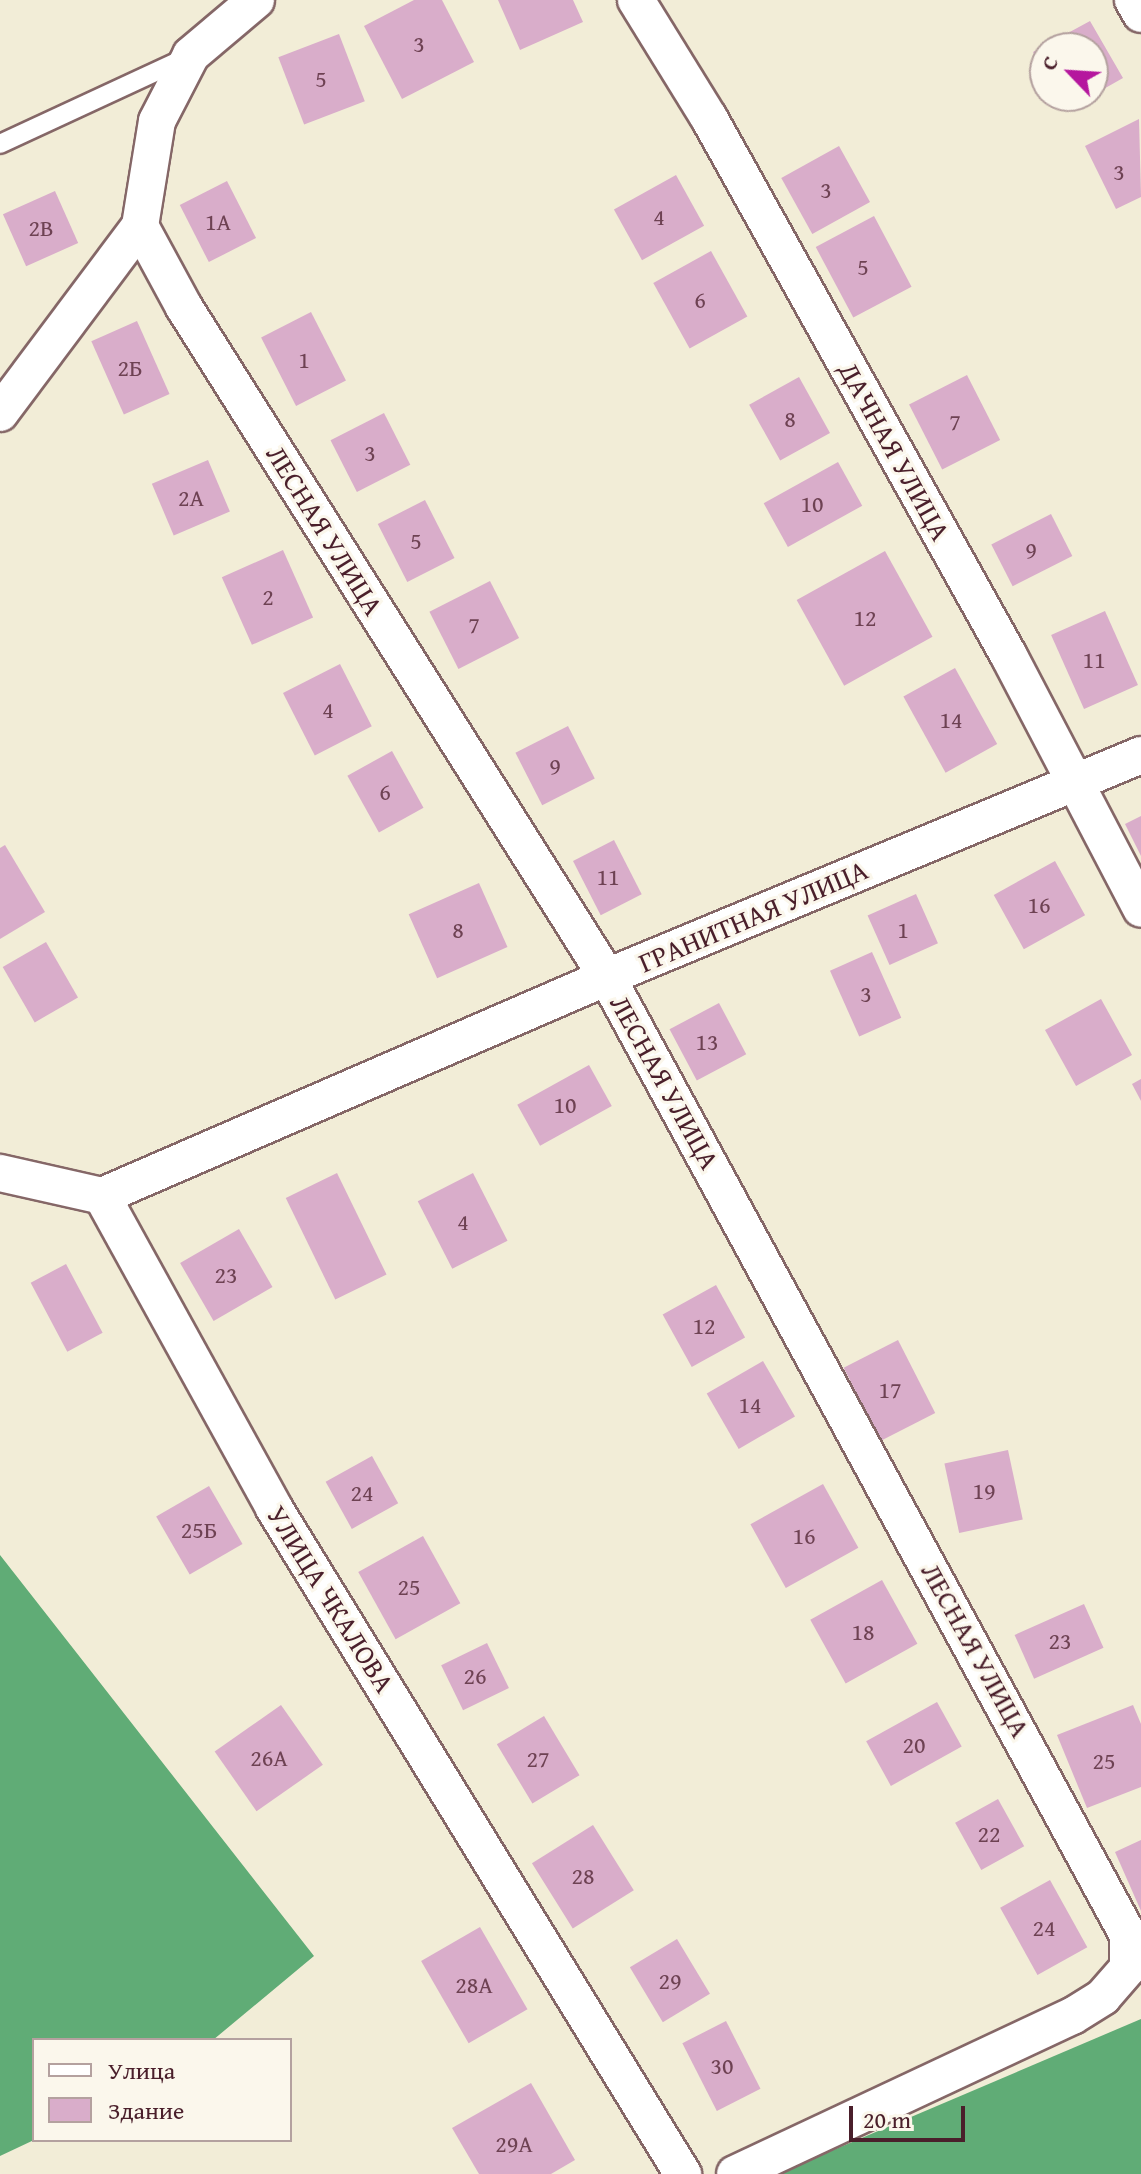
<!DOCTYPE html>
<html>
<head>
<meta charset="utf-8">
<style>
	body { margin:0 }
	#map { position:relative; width:1141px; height:2174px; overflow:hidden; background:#f2edd7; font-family:"Gentium Book Plus",serif }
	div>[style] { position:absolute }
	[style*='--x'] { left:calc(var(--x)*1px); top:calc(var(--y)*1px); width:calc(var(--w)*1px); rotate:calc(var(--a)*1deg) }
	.forest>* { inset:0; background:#60ac76 }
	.building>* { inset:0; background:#d9adca; transform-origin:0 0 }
	.roads { filter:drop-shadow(2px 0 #856767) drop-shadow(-2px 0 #856767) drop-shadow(0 2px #856767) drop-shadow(0 -2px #856767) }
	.lane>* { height:18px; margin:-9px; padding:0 9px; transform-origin:9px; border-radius:9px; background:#fff }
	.street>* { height:36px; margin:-18px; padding:0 18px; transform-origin:18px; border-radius:18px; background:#fff }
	span { translate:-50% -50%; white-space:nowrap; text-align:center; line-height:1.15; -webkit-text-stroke:6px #fbf7ec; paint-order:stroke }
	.number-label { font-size:24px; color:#6e4253 }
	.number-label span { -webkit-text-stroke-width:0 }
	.street-label { font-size:28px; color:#4a1f2b }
	.legend { position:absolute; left:32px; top:2038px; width:260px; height:104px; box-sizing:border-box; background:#fbf7ec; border:2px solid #b4a19f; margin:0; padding:10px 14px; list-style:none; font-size:24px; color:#4a1f2b }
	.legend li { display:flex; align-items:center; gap:16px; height:40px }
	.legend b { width:40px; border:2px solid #b4a19f }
	.north { position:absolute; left:1029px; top:32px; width:80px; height:80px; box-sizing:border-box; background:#fbf7ec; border:2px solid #b4a19f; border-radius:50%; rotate:295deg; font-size:22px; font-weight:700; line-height:32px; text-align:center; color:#4a1f2b }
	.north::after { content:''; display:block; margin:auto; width:28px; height:36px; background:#b5179e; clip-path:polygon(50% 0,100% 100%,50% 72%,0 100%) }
	.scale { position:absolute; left:849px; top:2106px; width:116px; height:36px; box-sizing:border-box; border:4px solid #4a1f2b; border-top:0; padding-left:10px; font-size:24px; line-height:28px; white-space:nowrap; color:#4a1f2b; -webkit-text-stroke:6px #fbf7ec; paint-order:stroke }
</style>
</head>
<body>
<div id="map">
	<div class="forest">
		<div style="clip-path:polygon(0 1555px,314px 1956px,213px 2040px,34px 2040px,34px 2140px,0 2156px)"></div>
		<div style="clip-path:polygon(1141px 2019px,1141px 2174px,777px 2174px)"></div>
	</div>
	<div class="building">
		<div style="clip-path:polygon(414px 0,442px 0,474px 62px,402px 99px,364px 26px)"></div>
		<div style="clip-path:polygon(498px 0,573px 0,583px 22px,520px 50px)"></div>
		<div style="clip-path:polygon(1090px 21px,1123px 78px,1093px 95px,1093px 48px,1045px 48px,1045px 73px,1033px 52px)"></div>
		<div style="left:339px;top:34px;width:72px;height:65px;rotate:69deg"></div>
		<div style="clip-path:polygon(1058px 96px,1092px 96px,1066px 110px)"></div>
		<div style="clip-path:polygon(1139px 119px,1141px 197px,1116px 209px,1085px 146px)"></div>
		<div style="left:839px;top:146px;width:64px;height:66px;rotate:61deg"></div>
		<div style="left:676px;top:175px;width:58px;height:71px;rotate:61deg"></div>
		<div style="left:227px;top:181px;width:64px;height:53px;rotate:63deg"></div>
		<div style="left:55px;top:191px;width:57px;height:57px;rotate:66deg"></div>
		<div style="left:874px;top:216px;width:80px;height:66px;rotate:62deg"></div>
		<div style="left:711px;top:251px;width:75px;height:66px;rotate:61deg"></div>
		<div style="left:311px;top:312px;width:77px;height:56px;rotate:63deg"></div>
		<div style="left:137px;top:321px;width:80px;height:50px;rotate:66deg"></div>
		<div style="left:967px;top:375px;width:73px;height:65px;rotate:63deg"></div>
		<div style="left:799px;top:377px;width:64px;height:57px;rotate:61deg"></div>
		<div style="left:384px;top:413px;width:58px;height:60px;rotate:63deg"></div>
		<div style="left:208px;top:460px;width:56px;height:61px;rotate:67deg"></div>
		<div style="left:838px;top:462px;width:50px;height:85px;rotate:61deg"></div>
		<div style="left:425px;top:500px;width:65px;height:53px;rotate:63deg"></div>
		<div style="left:1051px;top:514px;width:47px;height:67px;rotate:63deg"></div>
		<div style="left:283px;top:550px;width:74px;height:67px;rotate:66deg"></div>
		<div style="left:885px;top:551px;width:98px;height:101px;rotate:61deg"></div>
		<div style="left:490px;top:581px;width:64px;height:68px;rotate:63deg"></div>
		<div style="left:1105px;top:611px;width:81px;height:59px;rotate:66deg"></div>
		<div style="left:340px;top:664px;width:70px;height:64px;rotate:63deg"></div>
		<div style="left:955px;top:668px;width:87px;height:59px;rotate:61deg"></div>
		<div style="left:568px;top:726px;width:59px;height:59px;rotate:63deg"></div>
		<div style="left:392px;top:751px;width:65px;height:51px;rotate:61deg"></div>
		<div style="clip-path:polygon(1141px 816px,1141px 856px,1125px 824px)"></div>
		<div style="left:614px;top:840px;width:61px;height:46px;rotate:63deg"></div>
		<div style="clip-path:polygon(5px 845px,45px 912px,0 939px,0 848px)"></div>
		<div style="left:1055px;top:861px;width:62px;height:70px;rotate:61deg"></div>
		<div style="left:479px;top:883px;width:70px;height:77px;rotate:66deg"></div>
		<div style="left:916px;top:894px;width:54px;height:53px;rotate:66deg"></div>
		<div style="left:46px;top:942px;width:64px;height:50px;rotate:60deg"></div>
		<div style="left:872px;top:952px;width:72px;height:46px;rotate:66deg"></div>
		<div style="left:1101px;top:999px;width:64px;height:64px;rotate:61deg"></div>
		<div style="left:719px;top:1003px;width:58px;height:56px;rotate:62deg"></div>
		<div style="left:589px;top:1065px;width:47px;height:82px;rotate:61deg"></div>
		<div style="clip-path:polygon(1141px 1079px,1141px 1101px,1132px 1084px)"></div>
		<div style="left:337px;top:1173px;width:113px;height:57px;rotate:64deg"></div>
		<div style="left:473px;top:1173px;width:76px;height:62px;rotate:63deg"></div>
		<div style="left:239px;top:1229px;width:67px;height:68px;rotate:60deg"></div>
		<div style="left:66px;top:1264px;width:78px;height:40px;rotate:62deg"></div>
		<div style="left:716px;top:1285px;width:60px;height:61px;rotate:61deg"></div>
		<div style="left:898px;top:1340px;width:82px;height:61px;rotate:63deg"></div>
		<div style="left:763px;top:1361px;width:64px;height:65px;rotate:60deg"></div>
		<div style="left:1008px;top:1450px;width:71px;height:65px;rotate:78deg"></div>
		<div style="left:372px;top:1456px;width:54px;height:53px;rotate:61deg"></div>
		<div style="left:823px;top:1484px;width:73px;height:83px;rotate:61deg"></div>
		<div style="left:209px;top:1486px;width:67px;height:61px;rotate:60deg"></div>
		<div style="left:423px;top:1536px;width:77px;height:74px;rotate:61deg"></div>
		<div style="left:882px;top:1580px;width:73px;height:82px;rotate:61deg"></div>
		<div style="left:1084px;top:1604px;width:48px;height:76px;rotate:66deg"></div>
		<div style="left:487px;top:1643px;width:50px;height:51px;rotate:64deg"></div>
		<div style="left:937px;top:1702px;width:51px;height:81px;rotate:61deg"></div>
		<div style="left:281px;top:1705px;width:73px;height:81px;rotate:55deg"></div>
		<div style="clip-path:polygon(1133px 1705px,1141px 1724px,1141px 1787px,1087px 1808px,1057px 1735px)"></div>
		<div style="left:544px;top:1716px;width:69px;height:55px;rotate:59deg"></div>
		<div style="left:998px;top:1799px;width:54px;height:49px;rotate:61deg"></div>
		<div style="left:593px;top:1825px;width:77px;height:72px;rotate:58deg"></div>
		<div style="clip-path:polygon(1141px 1840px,1141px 1911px,1115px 1852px)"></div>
		<div style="left:1050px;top:1880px;width:77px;height:57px;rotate:61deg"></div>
		<div style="left:480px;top:1927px;width:95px;height:68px;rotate:60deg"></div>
		<div style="left:677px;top:1939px;width:64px;height:55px;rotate:59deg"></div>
		<div style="left:726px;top:2021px;width:76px;height:49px;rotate:63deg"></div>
		<div style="clip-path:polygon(531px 2083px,575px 2160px,551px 2174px,479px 2174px,452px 2128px)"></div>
	</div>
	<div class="roads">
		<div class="lane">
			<div style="--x:0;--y:144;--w:204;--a:-24.9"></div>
		</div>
		<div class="street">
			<div style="--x:636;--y:0;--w:139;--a:58.3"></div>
			<div style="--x:709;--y:118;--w:616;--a:60.86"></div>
			<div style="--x:1009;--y:656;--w:285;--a:62.4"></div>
			<div style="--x:1133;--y:0;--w:16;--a:60"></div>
			<div style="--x:140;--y:226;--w:92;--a:61.5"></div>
			<div style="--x:184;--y:307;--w:792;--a:57.73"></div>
			<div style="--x:607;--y:977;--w:1091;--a:61.46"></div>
			<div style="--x:1128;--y:1935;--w:33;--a:90"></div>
			<div style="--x:1128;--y:1968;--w:38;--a:131"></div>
			<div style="--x:1103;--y:1997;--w:36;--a:148"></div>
			<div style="--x:1072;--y:2016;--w:372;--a:154.9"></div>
			<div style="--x:0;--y:413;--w:234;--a:-53.2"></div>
			<div style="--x:140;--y:226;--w:106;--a:-80.8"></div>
			<div style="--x:157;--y:121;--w:74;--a:-62.7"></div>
			<div style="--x:191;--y:55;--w:85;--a:-40.2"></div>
			<div style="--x:0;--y:1173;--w:105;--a:12.7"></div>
			<div style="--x:102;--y:1196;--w:356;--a:61.1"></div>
			<div style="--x:274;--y:1508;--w:782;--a:58.45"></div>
			<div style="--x:102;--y:1196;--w:550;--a:-23.44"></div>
			<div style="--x:607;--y:977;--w:578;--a:-22.57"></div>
		</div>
	</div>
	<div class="number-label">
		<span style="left:419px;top:44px">3</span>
		<span style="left:321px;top:79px">5</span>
		<span style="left:1119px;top:172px">3</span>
		<span style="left:826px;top:190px">3</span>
		<span style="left:659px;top:217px">4</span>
		<span style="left:218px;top:222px">1А</span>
		<span style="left:41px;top:228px">2В</span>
		<span style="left:863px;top:267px">5</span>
		<span style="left:700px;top:300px">6</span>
		<span style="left:304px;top:360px">1</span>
		<span style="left:130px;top:368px">2Б</span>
		<span style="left:790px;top:419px">8</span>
		<span style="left:955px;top:422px">7</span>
		<span style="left:370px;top:453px">3</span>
		<span style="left:191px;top:498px">2А</span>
		<span style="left:812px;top:504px">10</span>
		<span style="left:416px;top:541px">5</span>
		<span style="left:1031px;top:550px">9</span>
		<span style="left:268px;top:597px">2</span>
		<span style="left:865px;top:618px">12</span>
		<span style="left:474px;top:625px">7</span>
		<span style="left:1094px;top:660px">11</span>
		<span style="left:328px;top:710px">4</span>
		<span style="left:951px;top:720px">14</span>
		<span style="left:555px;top:766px">9</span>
		<span style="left:385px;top:792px">6</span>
		<span style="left:608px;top:877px">11</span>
		<span style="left:1039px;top:905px">16</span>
		<span style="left:458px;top:930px">8</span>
		<span style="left:903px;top:930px">1</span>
		<span style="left:866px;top:994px">3</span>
		<span style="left:707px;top:1042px">13</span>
		<span style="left:565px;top:1105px">10</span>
		<span style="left:463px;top:1222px">4</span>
		<span style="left:226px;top:1275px">23</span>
		<span style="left:704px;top:1326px">12</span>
		<span style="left:890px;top:1390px">17</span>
		<span style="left:750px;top:1405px">14</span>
		<span style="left:984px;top:1491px">19</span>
		<span style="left:362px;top:1493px">24</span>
		<span style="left:199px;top:1530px">25Б</span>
		<span style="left:804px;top:1536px">16</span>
		<span style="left:409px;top:1587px">25</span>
		<span style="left:863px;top:1632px">18</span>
		<span style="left:1060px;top:1641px">23</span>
		<span style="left:475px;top:1676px">26</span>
		<span style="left:914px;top:1745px">20</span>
		<span style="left:269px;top:1758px">26А</span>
		<span style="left:538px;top:1759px">27</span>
		<span style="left:1104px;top:1761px">25</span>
		<span style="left:989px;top:1834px">22</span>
		<span style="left:583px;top:1876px">28</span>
		<span style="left:1044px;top:1928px">24</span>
		<span style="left:670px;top:1981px">29</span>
		<span style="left:474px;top:1985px">28А</span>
		<span style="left:722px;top:2066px">30</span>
		<span style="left:514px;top:2144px">29А</span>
	</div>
	<div class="street-label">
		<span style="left:895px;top:451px;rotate:61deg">ДАЧНАЯ УЛИЦА</span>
		<span style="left:325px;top:530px;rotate:58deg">ЛЕСНАЯ УЛИЦА</span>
		<span style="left:753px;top:916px;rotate:-23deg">ГРАНИТНАЯ УЛИЦА</span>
		<span style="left:665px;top:1082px;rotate:61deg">ЛЕСНАЯ УЛИЦА</span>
		<span style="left:331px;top:1599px;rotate:58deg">УЛИЦА ЧКАЛОВА</span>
		<span style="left:976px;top:1650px;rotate:61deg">ЛЕСНАЯ УЛИЦА</span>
	</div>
	<ul class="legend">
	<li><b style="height:10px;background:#fff"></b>Улица</li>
	<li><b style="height:22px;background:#d9adca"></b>Здание</li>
	</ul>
	<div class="north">С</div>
	<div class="scale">20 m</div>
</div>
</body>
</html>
